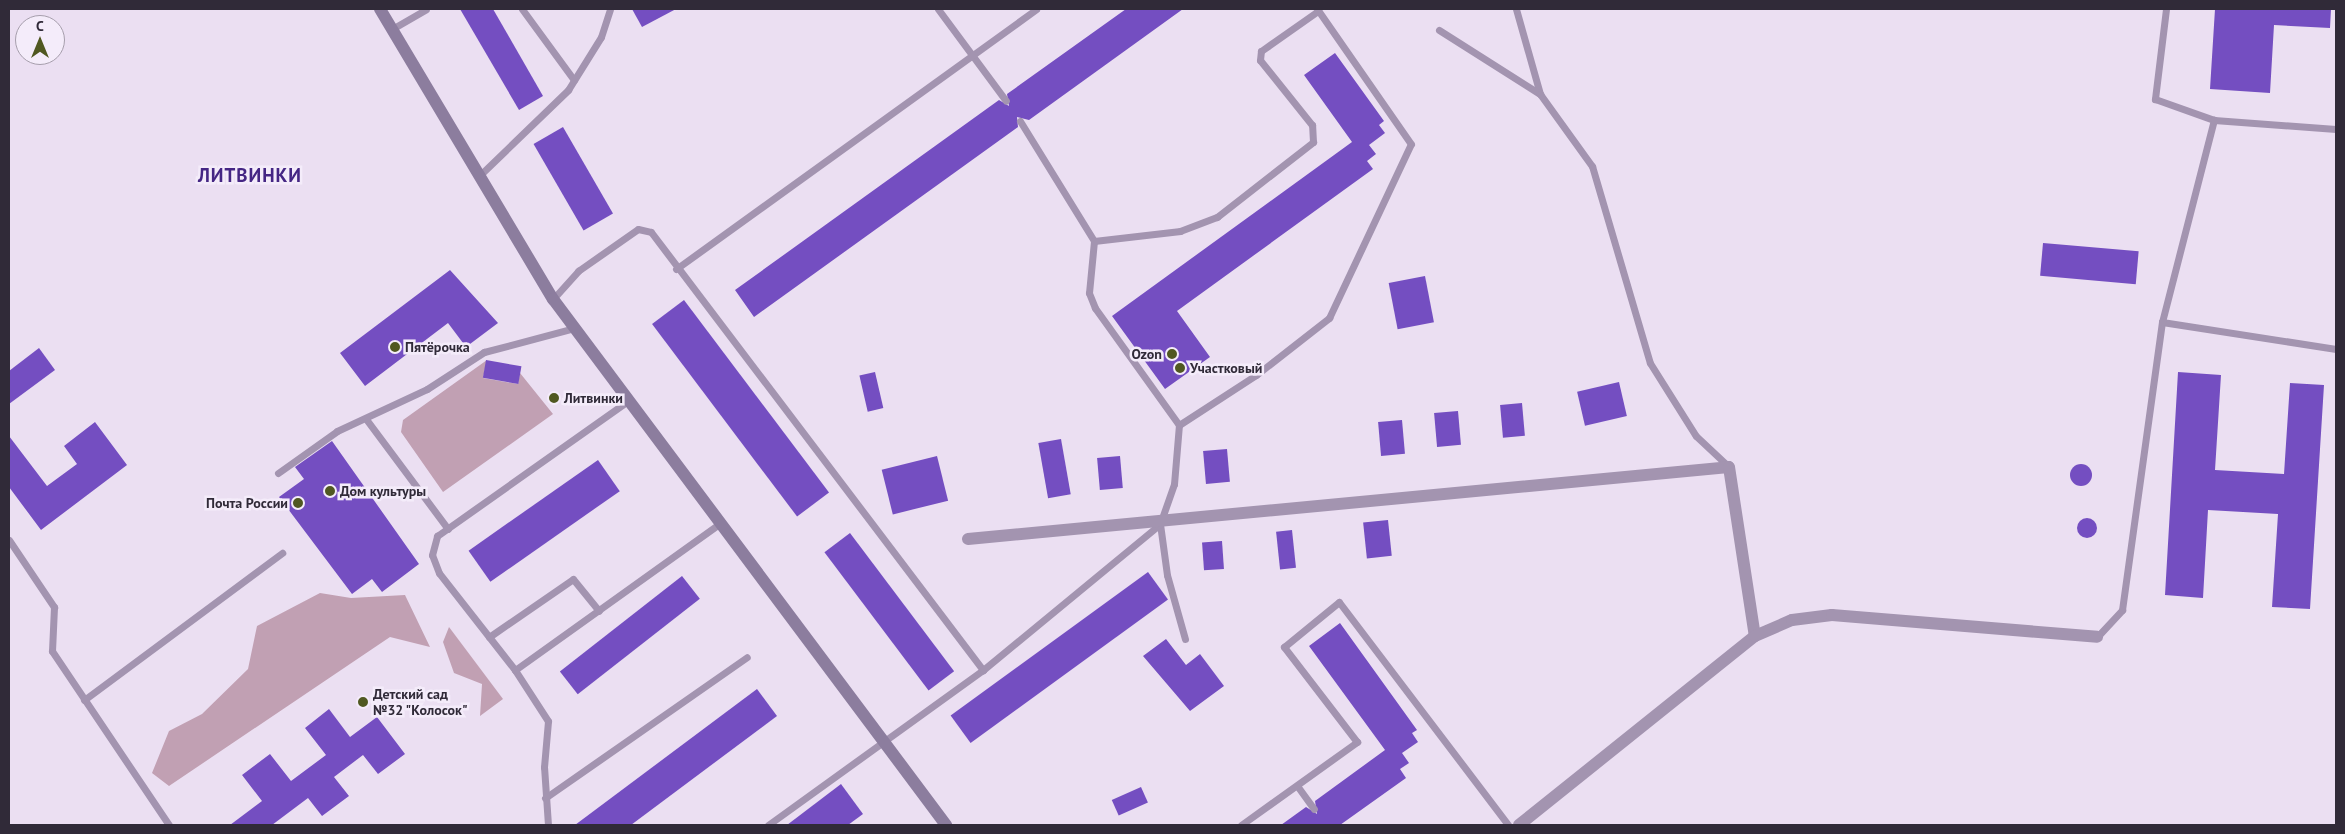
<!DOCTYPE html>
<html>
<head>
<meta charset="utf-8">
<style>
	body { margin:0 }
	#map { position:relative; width:2345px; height:834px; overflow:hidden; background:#ebdff2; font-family:"PT Sans",sans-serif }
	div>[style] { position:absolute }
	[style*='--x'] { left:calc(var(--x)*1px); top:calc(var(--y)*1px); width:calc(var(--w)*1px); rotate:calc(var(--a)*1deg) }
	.green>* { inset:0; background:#c1a0b3 }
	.building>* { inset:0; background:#744ec1; transform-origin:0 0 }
	.round { border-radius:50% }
	.lane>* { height:7px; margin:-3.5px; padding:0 3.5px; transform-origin:3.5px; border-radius:3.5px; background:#a394b0 }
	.street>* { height:12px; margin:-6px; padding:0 6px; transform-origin:6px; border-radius:6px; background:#a394b0 }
	.secondary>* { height:12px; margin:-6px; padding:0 6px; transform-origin:6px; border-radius:6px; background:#8c7d9e }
	.dots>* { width:14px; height:14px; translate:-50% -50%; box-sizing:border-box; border:2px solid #f4ecfa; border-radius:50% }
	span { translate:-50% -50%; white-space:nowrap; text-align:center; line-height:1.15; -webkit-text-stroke:5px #f4ecfa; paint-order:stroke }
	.poi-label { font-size:14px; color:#302a38; font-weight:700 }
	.left { translate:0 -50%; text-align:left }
	.right { translate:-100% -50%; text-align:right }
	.district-label { font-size:19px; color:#452684; font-weight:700; letter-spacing:1px }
	.frame { position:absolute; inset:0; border:10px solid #302a38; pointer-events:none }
	.north { position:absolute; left:15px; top:15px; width:50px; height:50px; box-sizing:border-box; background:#f4ecfa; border:1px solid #a69eac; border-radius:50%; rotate:0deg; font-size:14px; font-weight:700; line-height:20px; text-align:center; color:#302a38 }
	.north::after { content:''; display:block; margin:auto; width:18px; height:22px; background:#505821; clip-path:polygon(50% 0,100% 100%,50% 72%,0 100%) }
</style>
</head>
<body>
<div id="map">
	<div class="green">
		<div style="clip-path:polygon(487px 360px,483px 378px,518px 384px,520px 373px,553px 414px,443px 492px,401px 432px,403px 420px)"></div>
		<div style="clip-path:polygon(320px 593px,351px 598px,405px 595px,430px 647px,390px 637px,169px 786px,152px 773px,169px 731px,202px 714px,248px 669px,257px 626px)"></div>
		<div style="clip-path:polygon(449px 627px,503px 699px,480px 716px,482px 684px,454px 673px,443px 642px)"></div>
	</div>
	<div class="building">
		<div style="clip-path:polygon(460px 9px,493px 9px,543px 96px,519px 110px)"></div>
		<div style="clip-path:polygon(632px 9px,676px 9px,642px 27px)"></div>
		<div style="clip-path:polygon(1126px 9px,1183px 9px,1029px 120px,1017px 117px,1018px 127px,754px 317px,735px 290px,999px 100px,1009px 106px,1007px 94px)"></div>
		<div style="clip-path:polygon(2215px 9px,2331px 9px,2330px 28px,2274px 25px,2270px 93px,2210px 89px)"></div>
		<div style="clip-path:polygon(1335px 53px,1384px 121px,1379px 125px,1385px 133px,1369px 145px,1376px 154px,1367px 161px,1373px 169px,1177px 311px,1210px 357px,1165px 389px,1112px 316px,1352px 142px,1304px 75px)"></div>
		<div style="left:563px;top:127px;width:100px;height:34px;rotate:60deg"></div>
		<div style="left:2043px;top:243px;width:96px;height:33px;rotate:5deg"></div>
		<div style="clip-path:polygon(450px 270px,498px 323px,466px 347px,448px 323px,365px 386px,340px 353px)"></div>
		<div style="left:1425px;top:276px;width:47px;height:37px;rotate:79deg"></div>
		<div style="left:684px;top:300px;width:241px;height:40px;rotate:53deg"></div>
		<div style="clip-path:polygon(39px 348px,55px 370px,9px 404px,9px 371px)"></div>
		<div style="left:486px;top:360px;width:36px;height:18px;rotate:10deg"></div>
		<div style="left:875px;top:372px;width:37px;height:16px;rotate:77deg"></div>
		<div style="clip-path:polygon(2178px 372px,2221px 375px,2215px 470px,2284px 474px,2290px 383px,2324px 385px,2310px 609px,2272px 607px,2278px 514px,2208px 510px,2203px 598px,2165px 595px)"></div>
		<div style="left:1619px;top:382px;width:35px;height:43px;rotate:77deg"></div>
		<div style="left:1522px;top:403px;width:33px;height:22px;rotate:85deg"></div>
		<div style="left:1458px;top:411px;width:34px;height:24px;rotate:85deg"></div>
		<div style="left:1402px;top:420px;width:34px;height:24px;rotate:85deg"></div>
		<div style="clip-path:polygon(95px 422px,127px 465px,41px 530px,9px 487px,9px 436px,47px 486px,77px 464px,64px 446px)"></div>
		<div style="left:1061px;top:439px;width:56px;height:23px;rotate:80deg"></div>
		<div style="clip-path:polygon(332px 441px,419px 564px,382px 592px,372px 579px,352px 594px,279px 497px,304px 479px,295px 467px)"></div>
		<div style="left:1227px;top:449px;width:33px;height:24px;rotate:85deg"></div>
		<div style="left:937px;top:456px;width:46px;height:57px;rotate:76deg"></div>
		<div style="left:1120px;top:456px;width:32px;height:23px;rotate:85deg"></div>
		<div style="left:598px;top:460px;width:38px;height:158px;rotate:55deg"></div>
		<div class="round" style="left:2070px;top:464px;width:22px;height:22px"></div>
		<div class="round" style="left:2077px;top:518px;width:20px;height:20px"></div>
		<div style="left:1388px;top:520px;width:36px;height:25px;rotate:84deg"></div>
		<div style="left:1292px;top:530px;width:38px;height:16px;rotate:84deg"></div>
		<div style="left:850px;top:533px;width:173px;height:32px;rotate:53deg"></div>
		<div style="left:1222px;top:541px;width:28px;height:20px;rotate:86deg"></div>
		<div style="left:1148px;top:572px;width:34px;height:244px;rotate:54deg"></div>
		<div style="left:682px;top:576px;width:29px;height:155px;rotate:52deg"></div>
		<div style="clip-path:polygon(1340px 623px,1417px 730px,1412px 733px,1418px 742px,1402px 753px,1409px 763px,1400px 769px,1406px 778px,1340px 825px,1281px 825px,1306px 807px,1317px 814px,1315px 801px,1385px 750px,1309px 646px)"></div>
		<div style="clip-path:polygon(1166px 639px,1186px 665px,1200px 654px,1224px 686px,1190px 711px,1143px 656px)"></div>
		<div style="clip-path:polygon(757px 689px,777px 716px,631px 825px,575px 825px)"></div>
		<div style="clip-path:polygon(329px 709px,350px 737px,377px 717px,405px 754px,378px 774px,363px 755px,334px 777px,349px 796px,322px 816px,308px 798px,272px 825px,230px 825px,262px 801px,242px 775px,270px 754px,291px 781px,326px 755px,305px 728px)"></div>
		<div style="clip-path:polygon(841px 784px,863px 814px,848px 825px,787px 825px)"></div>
		<div style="left:1141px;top:787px;width:17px;height:32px;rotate:66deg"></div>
	</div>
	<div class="lane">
		<div style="--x:522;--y:9;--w:88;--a:53.8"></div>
		<div style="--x:938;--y:9;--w:114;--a:53.5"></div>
		<div style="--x:1516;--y:9;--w:88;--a:74.2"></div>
		<div style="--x:2166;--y:9;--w:91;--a:97"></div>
		<div style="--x:2155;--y:99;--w:63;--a:19.6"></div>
		<div style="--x:392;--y:29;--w:39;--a:-30"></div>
		<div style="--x:1439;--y:30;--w:120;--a:32.4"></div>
		<div style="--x:1540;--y:94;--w:89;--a:54.2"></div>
		<div style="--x:1592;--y:166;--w:205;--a:73.6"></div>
		<div style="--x:1650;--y:363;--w:86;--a:57.8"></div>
		<div style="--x:1696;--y:436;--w:45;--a:43.2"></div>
		<div style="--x:1020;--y:121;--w:141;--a:58.3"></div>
		<div style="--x:1094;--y:241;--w:52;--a:95.5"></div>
		<div style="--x:1089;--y:293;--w:16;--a:68"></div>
		<div style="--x:1095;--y:308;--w:144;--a:54.3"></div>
		<div style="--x:479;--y:176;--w:124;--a:-44"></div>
		<div style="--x:568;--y:90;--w:62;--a:-58.1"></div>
		<div style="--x:601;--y:37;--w:29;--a:-72"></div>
		<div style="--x:1094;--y:241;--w:87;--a:-6.6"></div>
		<div style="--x:1180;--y:231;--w:40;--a:-21"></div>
		<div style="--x:1217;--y:217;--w:122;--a:-38"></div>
		<div style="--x:1313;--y:142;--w:17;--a:-93"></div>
		<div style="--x:1312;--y:125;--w:83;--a:-128.7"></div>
		<div style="--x:1260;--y:60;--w:9;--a:-84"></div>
		<div style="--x:1261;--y:51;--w:70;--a:-35.1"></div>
		<div style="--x:676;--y:269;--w:444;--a:-35.8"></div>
		<div style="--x:553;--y:299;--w:38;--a:-48"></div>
		<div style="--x:578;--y:271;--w:73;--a:-35"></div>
		<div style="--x:638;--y:229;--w:13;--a:13"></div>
		<div style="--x:651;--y:232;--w:550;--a:52.84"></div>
		<div style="--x:2162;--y:322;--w:176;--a:8.8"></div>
		<div style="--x:366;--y:419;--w:137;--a:53.3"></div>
		<div style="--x:278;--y:473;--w:72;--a:-35.4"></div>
		<div style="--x:337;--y:431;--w:99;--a:-25"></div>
		<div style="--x:427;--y:389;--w:68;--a:-33"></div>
		<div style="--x:484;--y:352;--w:94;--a:-14.8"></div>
		<div style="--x:9;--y:540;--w:81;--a:56.1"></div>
		<div style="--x:54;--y:607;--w:44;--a:92.6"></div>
		<div style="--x:52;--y:651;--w:210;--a:56.1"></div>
		<div style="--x:489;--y:637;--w:102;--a:-34.6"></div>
		<div style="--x:573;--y:579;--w:41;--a:50.9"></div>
		<div style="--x:2097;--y:637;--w:37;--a:-47"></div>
		<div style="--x:2122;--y:610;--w:291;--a:-82.1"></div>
		<div style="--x:2162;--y:322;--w:209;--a:-75.6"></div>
		<div style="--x:2214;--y:120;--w:122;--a:4.2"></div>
		<div style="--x:1185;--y:639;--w:66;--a:-105.7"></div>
		<div style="--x:1167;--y:575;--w:51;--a:-97.8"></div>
		<div style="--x:1160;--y:524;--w:42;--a:-70.7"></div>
		<div style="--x:1174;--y:484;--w:59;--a:-85.2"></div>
		<div style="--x:1179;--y:425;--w:92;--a:-33"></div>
		<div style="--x:1256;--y:375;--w:93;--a:-38"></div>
		<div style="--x:1329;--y:318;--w:192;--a:-64.8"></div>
		<div style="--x:1411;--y:144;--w:165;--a:-124.8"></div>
		<div style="--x:515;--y:670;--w:123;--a:-128.1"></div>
		<div style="--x:439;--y:573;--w:19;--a:-111"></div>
		<div style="--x:432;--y:555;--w:20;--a:-75"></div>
		<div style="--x:437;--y:536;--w:234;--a:-35.3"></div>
		<div style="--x:84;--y:700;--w:247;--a:-36.6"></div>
		<div style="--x:1298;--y:787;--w:27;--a:54"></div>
		<div style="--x:545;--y:798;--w:246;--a:-34.9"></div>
		<div style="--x:548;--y:825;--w:58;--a:-93.9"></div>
		<div style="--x:544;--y:767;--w:46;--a:-85"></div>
		<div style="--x:548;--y:721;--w:61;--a:-122.9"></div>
		<div style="--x:515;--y:670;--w:252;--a:-35.6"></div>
		<div style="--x:768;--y:825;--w:265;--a:-35.8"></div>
		<div style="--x:983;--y:670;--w:229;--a:-39.5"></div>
		<div style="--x:1241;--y:825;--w:143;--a:-35.6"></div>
		<div style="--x:1357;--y:742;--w:120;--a:-127.5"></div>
		<div style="--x:1284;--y:647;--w:71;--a:-39.3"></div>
		<div style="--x:1339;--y:602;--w:280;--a:52.8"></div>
	</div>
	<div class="street">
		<div style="--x:968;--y:539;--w:764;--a:-5.4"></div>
		<div style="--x:1729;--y:467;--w:171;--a:81.3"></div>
		<div style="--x:1519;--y:825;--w:302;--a:-38.7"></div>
		<div style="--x:1755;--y:636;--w:40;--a:-23.4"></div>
		<div style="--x:1792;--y:620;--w:40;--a:-7.1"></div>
		<div style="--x:1832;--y:615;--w:266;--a:4.7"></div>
	</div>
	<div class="secondary">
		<div style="--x:380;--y:9;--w:338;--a:59.2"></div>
		<div style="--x:553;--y:299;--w:657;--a:53.23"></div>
	</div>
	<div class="dots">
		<div style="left:395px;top:347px;background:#505821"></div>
		<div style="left:1172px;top:354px;background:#505821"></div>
		<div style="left:1180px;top:368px;background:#505821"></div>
		<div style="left:554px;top:398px;background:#505821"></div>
		<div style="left:330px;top:491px;background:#505821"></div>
		<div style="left:298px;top:503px;background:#505821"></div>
		<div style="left:363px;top:702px;background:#505821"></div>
	</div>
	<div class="poi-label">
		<span class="left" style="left:405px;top:347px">Пятёрочка</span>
		<span class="right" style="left:1162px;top:354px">Ozon</span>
		<span class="left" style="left:1190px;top:368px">Участковый</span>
		<span class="left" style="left:564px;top:398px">Литвинки</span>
		<span class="left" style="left:340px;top:491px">Дом культуры</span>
		<span class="right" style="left:288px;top:503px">Почта России</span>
		<span class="left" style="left:373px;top:702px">Детский сад<br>№32 "Колосок"</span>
	</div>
	<div class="district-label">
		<span style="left:250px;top:176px">ЛИТВИНКИ</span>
	</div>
	<div class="frame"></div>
	<div class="north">С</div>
</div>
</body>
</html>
